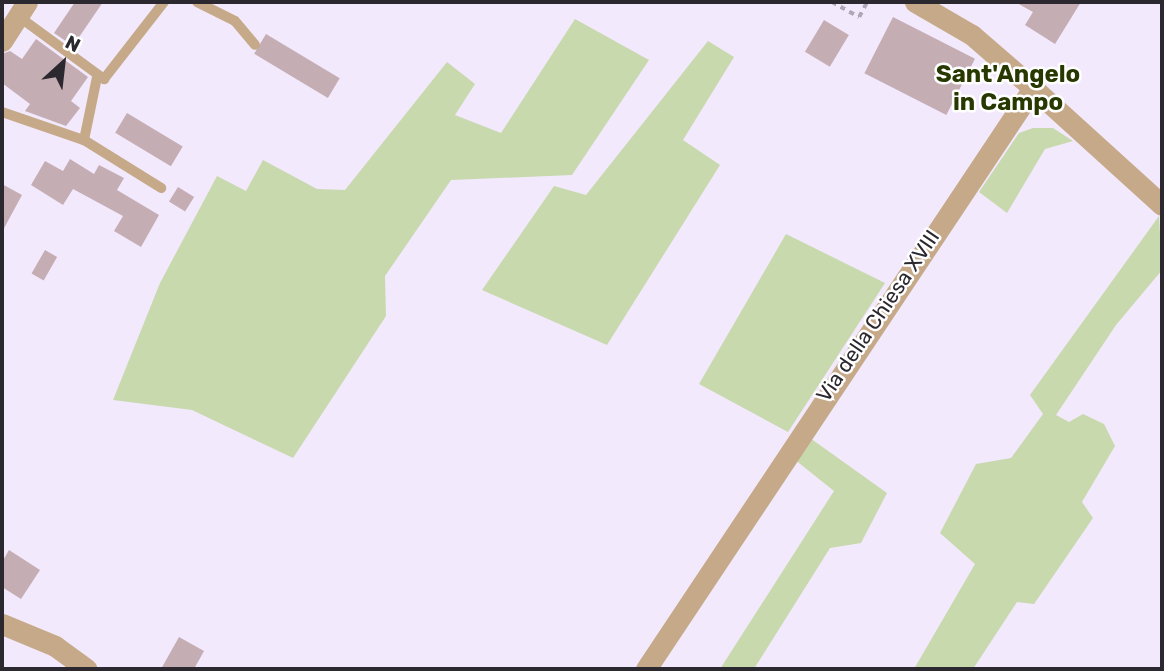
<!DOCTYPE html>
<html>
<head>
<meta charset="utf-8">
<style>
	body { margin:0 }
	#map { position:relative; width:1164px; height:671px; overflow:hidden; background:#f3e9fc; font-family:Rubik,sans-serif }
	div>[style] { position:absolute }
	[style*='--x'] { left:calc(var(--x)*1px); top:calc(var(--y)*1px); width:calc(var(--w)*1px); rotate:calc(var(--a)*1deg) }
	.green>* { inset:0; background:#c7d9ad }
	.building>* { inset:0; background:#c5adb4; transform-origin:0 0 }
	.path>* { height:3.5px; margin-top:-1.75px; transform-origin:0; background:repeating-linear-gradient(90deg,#afa7b6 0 5px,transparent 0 10px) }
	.service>* { height:10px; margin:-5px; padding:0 5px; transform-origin:5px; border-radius:5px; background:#c5a988 }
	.minor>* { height:21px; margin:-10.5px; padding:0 10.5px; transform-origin:10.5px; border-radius:10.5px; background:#c5a988 }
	span { translate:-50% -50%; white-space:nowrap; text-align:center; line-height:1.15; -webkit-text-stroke:5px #fff; paint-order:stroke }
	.street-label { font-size:21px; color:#2c282f }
	.quarter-label { font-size:24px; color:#273800; font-weight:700 }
	.frame { position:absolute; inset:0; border:4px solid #2c282f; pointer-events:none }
	.north { position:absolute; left:28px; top:28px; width:70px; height:70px; -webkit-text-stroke:5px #fff; paint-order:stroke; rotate:27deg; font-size:19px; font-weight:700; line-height:28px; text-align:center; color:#2c282f }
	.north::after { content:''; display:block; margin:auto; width:24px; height:32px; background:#2c282f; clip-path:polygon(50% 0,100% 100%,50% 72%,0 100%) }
</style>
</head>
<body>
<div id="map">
	<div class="green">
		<div style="clip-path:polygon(575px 19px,649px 60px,572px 175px,451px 180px,385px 276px,386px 316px,293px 458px,192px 410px,113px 400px,160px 283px,217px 176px,246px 191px,263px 160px,317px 189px,345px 190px,447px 62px,475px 84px,455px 115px,501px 133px)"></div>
		<div style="clip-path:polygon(708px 41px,734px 57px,683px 140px,720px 165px,607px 345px,482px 290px,554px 186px,586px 195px)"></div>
		<div style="clip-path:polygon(1033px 128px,1053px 128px,1073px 141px,1045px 149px,1007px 213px,979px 192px,1019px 133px)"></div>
		<div style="clip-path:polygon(1159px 216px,1162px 270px,1116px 325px,1056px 415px,1069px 422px,1083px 414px,1104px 424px,1115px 446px,1082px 502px,1093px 518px,1034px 604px,1017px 602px,973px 669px,914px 669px,975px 564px,940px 533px,976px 464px,1011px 458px,1043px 414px,1030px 395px)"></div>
		<div style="clip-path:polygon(786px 234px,885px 283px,788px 432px,699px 384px)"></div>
		<div style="clip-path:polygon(810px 438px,887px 493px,861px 543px,830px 548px,754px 669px,720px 669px,834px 491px,794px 459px)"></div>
	</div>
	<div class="building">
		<div style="clip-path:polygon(75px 2px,103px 2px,73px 46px,54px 33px)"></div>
		<div style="clip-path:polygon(1015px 2px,1081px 2px,1055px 44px,1025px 25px,1033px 12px)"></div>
		<div style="left:893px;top:17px;width:92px;height:63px;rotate:27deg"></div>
		<div style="left:824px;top:20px;width:29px;height:37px;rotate:31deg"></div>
		<div style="left:266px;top:34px;width:86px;height:23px;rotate:31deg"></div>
		<div style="clip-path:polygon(36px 39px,88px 77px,71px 101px,80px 108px,66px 126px,25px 111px,30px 104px,2px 83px,2px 54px,10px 51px,22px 59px)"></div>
		<div style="left:127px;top:113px;width:65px;height:23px;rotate:31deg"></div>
		<div style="clip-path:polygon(70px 159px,94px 174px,99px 165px,124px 178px,117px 190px,159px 215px,141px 247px,114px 231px,123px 216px,73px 189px,63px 205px,31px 185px,45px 161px,63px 171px)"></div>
		<div style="clip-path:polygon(2px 184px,22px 195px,2px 232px)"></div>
		<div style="left:178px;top:187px;width:19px;height:17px;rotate:32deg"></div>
		<div style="left:45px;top:250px;width:14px;height:27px;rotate:30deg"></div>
		<div style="clip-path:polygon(9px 550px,40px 570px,21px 599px,2px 587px,2px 562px)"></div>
		<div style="clip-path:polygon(179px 637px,204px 651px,194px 669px,161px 669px)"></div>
	</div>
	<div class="path">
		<div style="--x:832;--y:2;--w:31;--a:29"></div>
		<div style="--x:859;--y:17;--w:17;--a:-62"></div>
	</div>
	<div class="service">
		<div style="--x:197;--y:2;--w:42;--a:26.6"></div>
		<div style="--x:235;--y:21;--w:31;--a:50"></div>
		<div style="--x:18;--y:16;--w:107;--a:36.2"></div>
		<div style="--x:104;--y:79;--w:98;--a:-52.1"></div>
		<div style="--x:2;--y:112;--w:87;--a:18.9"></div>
		<div style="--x:84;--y:140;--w:91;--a:31.9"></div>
		<div style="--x:84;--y:140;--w:64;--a:-78.3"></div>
	</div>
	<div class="minor">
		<div style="--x:2;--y:41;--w:46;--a:-57.3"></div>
		<div style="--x:1033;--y:88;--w:174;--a:42.2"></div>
		<div style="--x:2;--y:624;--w:57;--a:22.5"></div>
		<div style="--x:55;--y:646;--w:39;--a:36"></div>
		<div style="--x:646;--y:669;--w:698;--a:-56.33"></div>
		<div style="--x:1033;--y:88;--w:81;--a:-139"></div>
		<div style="--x:972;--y:35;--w:66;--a:-149.9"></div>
	</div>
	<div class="street-label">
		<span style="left:878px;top:316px;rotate:-56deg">Via della Chiesa XVIII</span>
	</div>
	<div class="quarter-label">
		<span style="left:1008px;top:89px">Sant'Angelo<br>in Campo</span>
	</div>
	<div class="frame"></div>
	<div class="north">N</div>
</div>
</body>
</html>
